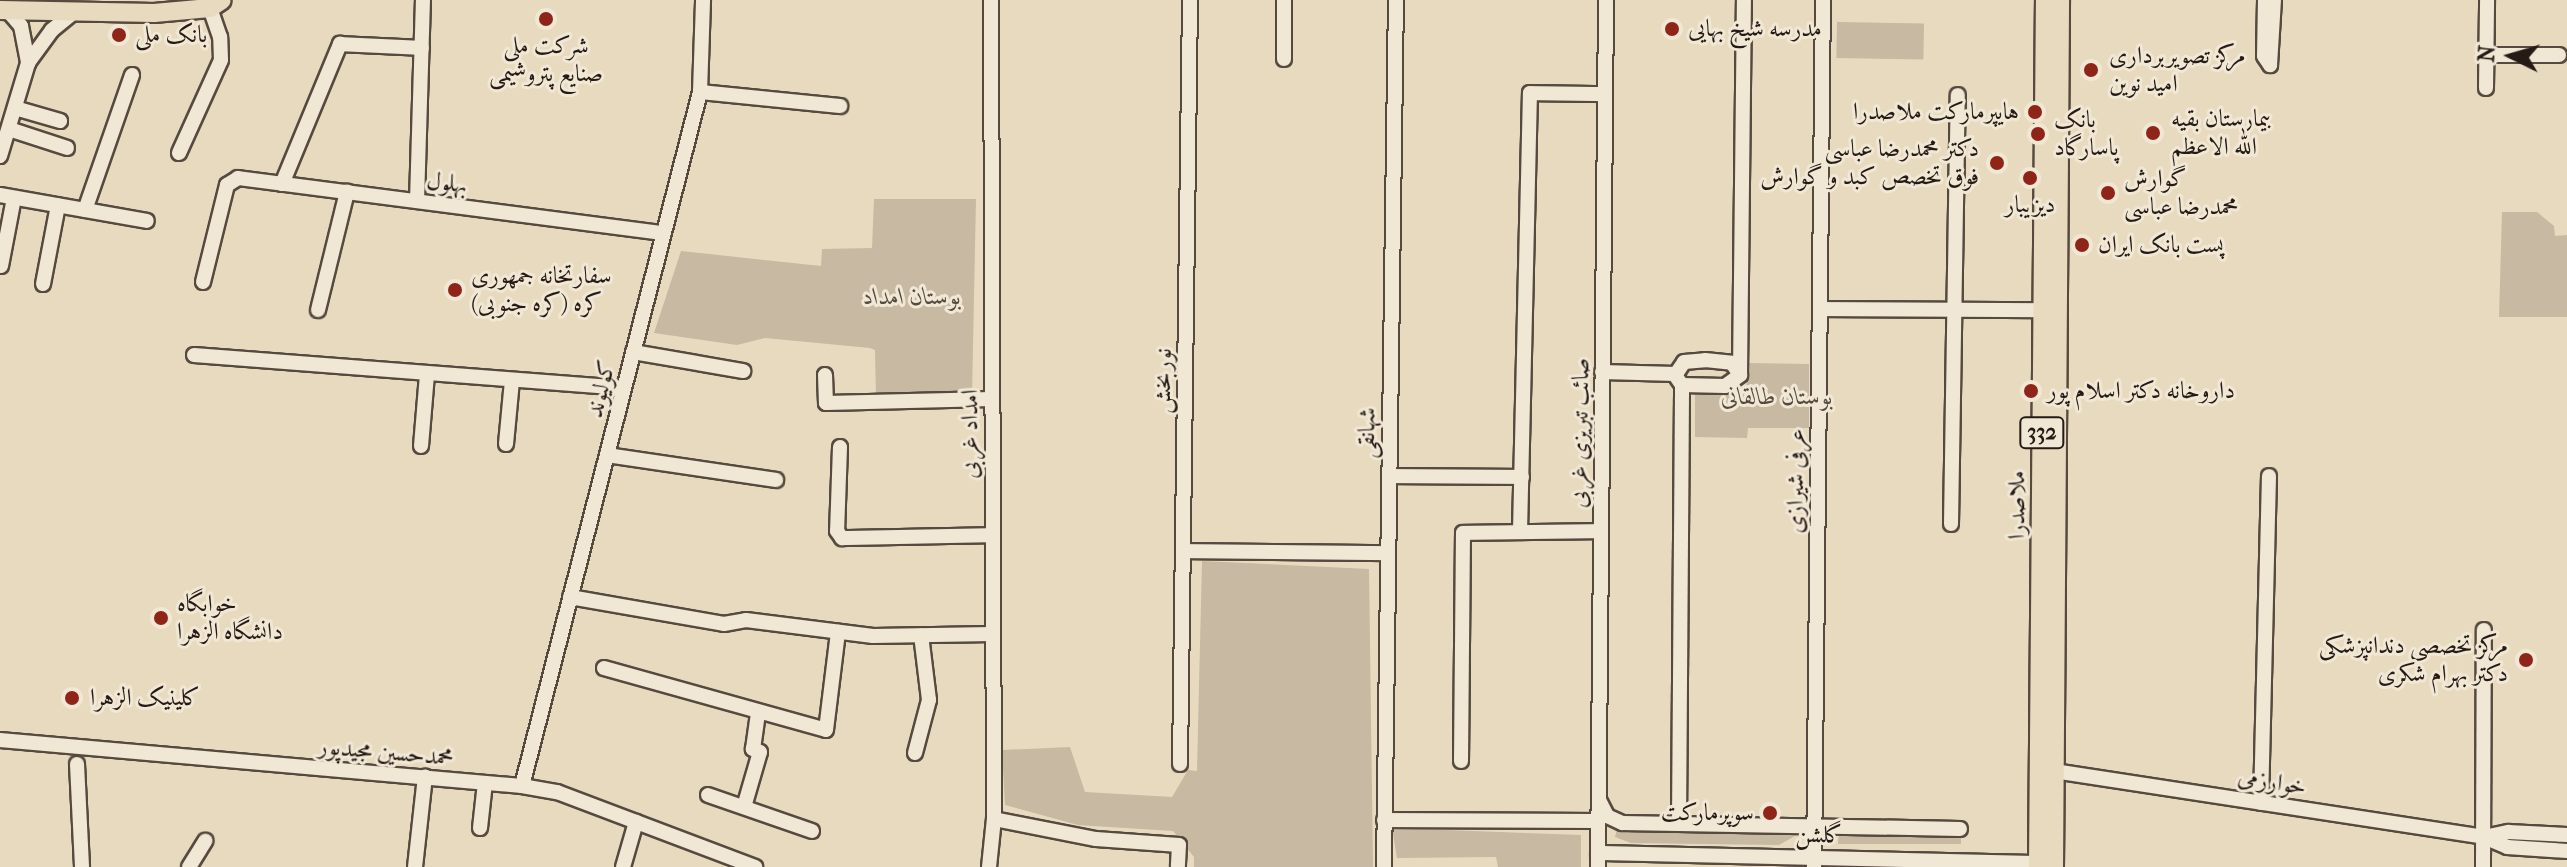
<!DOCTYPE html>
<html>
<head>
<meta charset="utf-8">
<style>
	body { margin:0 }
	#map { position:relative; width:2567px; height:867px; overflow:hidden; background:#e8dabf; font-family:"IM FELL French Canon",Amiri,serif }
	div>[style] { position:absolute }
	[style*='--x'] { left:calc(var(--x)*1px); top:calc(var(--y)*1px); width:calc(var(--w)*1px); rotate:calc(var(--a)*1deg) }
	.green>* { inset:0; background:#c7b9a2; transform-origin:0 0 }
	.roads { filter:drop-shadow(2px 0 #564a3f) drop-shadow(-2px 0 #564a3f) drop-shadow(0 2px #564a3f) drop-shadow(0 -2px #564a3f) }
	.minor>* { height:14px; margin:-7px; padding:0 7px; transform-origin:7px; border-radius:7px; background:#f0e7d5 }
	.major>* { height:18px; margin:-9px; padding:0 9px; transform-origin:9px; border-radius:9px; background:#e8dabf }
	.dots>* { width:22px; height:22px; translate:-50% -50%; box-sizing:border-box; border:4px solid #f0e7d5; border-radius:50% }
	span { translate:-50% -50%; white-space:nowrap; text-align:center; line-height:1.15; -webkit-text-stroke:6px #f0e7d5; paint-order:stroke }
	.shield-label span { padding:2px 6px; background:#f0e7d5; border:2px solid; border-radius:6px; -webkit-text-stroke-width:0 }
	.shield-label { font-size:22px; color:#261a14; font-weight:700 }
	.poi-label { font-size:24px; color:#261a14 }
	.left { translate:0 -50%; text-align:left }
	.right { translate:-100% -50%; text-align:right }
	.street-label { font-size:24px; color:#261a14 }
	.park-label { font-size:24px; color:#564a3f; font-style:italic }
	.north { position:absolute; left:2471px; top:16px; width:80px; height:80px; -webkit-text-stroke:6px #f0e7d5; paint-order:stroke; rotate:275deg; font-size:22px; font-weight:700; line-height:32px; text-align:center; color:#261a14 }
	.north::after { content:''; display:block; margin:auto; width:28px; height:36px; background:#261a14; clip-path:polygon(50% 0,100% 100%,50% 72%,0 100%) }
</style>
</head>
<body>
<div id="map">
	<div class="green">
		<div style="left:1837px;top:22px;width:87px;height:36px;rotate:1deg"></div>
		<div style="clip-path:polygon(874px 199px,976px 199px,972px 395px,876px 397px,875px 350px,870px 348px,765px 338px,737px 345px,654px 333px,681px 251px,821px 266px,822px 249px,872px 248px)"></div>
		<div style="clip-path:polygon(2502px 212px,2537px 212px,2554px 226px,2555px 236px,2567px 235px,2567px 317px,2499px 317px)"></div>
		<div style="clip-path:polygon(1748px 363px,1809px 364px,1809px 428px,1748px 428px,1747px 438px,1695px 437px,1695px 395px,1746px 392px)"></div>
		<div style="clip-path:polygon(1202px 561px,1369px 569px,1373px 867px,1194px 867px,1194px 857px,1173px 831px,1078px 825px,1005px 805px,1002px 750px,1070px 747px,1085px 792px,1172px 797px,1188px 770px,1197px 771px)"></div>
		<div style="clip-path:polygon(1392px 828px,1581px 835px,1581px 867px,1498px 867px,1496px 857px,1397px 858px)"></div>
		<div style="clip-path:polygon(1617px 829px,1630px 831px,1800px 833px,1779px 845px,1631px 843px,1615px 837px)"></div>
		<div style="clip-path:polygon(1839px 833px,1958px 834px,1961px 836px,1961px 844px,1838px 844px)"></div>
	</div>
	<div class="roads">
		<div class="minor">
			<div style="--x:1284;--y:0;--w:59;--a:90"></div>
			<div style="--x:2265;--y:0;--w:56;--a:91"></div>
			<div style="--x:2264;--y:56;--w:11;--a:56"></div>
			<div style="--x:2270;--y:65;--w:65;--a:-86.5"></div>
			<div style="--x:8;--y:11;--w:20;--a:49"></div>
			<div style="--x:21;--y:26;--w:38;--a:79"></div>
			<div style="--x:2487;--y:55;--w:72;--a:0"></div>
			<div style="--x:2486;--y:88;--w:88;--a:-89.3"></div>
			<div style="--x:700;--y:92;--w:141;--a:5.7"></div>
			<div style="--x:15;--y:108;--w:47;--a:16.1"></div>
			<div style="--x:9;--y:129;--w:61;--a:18.1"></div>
			<div style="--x:179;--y:153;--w:102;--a:-65.7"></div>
			<div style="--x:221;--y:60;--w:23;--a:-92"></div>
			<div style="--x:220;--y:37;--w:31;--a:-109"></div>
			<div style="--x:0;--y:156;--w:97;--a:-73.2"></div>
			<div style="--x:28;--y:63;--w:41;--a:-54"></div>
			<div style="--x:52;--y:30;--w:28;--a:-39"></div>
			<div style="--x:282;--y:184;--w:152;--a:-67.5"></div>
			<div style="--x:340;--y:44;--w:82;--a:2.8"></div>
			<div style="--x:0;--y:195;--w:149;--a:10"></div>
			<div style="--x:417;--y:201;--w:201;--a:-88.3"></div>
			<div style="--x:85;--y:210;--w:143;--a:-70.8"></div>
			<div style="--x:1;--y:266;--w:69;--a:-79.2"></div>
			<div style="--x:203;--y:282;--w:100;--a:-76.1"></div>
			<div style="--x:227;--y:185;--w:13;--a:-32"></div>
			<div style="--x:238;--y:178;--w:429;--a:7.4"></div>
			<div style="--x:43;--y:284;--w:80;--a:-79.2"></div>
			<div style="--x:1820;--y:309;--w:223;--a:0.3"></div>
			<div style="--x:318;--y:310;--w:122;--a:-76.2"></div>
			<div style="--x:633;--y:352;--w:112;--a:9.8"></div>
			<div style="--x:194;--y:355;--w:431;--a:4.4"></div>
			<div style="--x:1602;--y:372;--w:74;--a:1.5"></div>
			<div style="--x:1676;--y:374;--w:14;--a:-56"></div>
			<div style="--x:1684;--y:362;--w:21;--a:-5"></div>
			<div style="--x:1705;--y:360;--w:27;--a:6"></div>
			<div style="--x:1732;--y:363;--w:14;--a:56"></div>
			<div style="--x:825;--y:375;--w:28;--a:88"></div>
			<div style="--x:826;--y:403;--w:166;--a:-1.4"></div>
			<div style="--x:1740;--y:375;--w:375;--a:-89.4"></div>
			<div style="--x:1677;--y:378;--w:9;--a:54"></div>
			<div style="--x:1682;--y:385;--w:43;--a:1.3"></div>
			<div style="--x:1725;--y:386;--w:19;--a:-36"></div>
			<div style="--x:506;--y:444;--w:64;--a:-84.6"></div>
			<div style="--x:421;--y:446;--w:72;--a:-85.2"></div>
			<div style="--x:840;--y:447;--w:84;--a:92"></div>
			<div style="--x:837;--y:531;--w:9;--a:54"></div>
			<div style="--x:842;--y:538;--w:151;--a:-1.1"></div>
			<div style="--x:607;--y:455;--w:171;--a:8.4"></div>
			<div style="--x:1389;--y:476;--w:133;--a:0.4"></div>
			<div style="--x:1951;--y:524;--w:429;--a:-89.1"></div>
			<div style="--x:1520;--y:532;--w:439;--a:-88.7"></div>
			<div style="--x:1530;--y:93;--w:75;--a:0.8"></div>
			<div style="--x:1183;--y:551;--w:205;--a:0.6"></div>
			<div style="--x:570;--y:597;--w:156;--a:9.9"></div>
			<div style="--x:724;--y:624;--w:22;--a:-10"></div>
			<div style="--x:746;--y:620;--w:128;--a:7.2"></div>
			<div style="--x:873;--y:636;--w:120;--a:-1"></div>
			<div style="--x:604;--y:668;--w:230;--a:15.6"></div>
			<div style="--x:826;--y:730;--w:99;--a:-83"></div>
			<div style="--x:0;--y:740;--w:524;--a:5.04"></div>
			<div style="--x:522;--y:786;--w:36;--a:10"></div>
			<div style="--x:557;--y:792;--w:212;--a:20.7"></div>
			<div style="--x:915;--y:753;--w:55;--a:-75.2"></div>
			<div style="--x:929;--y:700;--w:65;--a:-97"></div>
			<div style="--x:1461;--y:761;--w:228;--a:-89.5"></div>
			<div style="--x:1463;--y:533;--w:138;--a:-0.8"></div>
			<div style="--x:77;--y:764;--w:103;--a:87.2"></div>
			<div style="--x:1180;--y:764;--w:764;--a:-89.25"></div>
			<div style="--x:2054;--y:771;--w:435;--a:8.7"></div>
			<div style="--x:2484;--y:837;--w:25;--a:23"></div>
			<div style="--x:2507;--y:847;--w:60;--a:3.8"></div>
			<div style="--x:522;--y:786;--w:716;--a:-75.61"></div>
			<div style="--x:700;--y:92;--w:92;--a:-88.1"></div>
			<div style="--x:708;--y:795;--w:110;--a:19.1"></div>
			<div style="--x:1599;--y:800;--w:18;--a:63"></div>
			<div style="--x:1607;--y:816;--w:17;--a:25"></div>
			<div style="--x:1622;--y:823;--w:338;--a:1"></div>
			<div style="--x:2261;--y:803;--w:327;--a:-88.6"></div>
			<div style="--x:744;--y:807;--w:57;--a:-73.8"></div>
			<div style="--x:760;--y:752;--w:8;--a:-157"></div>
			<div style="--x:753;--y:749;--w:35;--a:-82"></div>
			<div style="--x:994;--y:819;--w:104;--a:11.1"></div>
			<div style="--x:1096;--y:839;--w:83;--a:4.1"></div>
			<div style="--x:1179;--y:845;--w:22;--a:93"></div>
			<div style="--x:1384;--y:820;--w:214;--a:0.3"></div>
			<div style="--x:1679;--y:823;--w:438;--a:-89.6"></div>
			<div style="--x:480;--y:828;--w:45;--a:-83.7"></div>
			<div style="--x:2484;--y:837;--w:25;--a:-12"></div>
			<div style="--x:2508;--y:832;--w:59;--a:2.9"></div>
			<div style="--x:1598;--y:853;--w:440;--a:1.3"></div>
			<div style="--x:189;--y:867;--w:31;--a:-58"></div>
			<div style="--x:415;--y:867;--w:91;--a:-83.7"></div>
			<div style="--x:623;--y:867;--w:47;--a:-73.9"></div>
			<div style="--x:989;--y:867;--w:48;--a:-84.1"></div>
			<div style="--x:994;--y:819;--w:819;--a:-90.21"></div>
			<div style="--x:1384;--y:867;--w:867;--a:-89.21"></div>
			<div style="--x:1598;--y:867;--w:867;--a:-89.47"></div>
			<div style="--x:1814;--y:867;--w:867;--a:-89.41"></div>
			<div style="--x:2483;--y:867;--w:237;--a:-89.8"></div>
		</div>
		<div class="major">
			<div style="--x:0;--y:10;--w:154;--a:1.1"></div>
			<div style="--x:154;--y:13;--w:56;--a:-5.1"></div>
			<div style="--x:210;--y:8;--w:14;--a:-34"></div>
			<div style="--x:2038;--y:867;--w:867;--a:-89.54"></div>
			<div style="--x:2054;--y:867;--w:867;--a:-89.6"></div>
		</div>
	</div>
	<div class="dots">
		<div style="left:546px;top:19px;background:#8f2418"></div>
		<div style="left:1672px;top:29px;background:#8f2418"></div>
		<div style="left:119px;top:35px;background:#8f2418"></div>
		<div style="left:2091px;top:70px;background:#8f2418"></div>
		<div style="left:2035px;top:112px;background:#8f2418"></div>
		<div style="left:2153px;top:133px;background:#8f2418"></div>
		<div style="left:2038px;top:134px;background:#8f2418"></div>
		<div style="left:1997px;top:163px;background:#8f2418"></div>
		<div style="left:2030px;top:178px;background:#8f2418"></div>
		<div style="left:2108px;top:193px;background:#8f2418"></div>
		<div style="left:2082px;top:245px;background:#8f2418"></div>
		<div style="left:455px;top:290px;background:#8f2418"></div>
		<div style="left:2031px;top:391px;background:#8f2418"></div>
		<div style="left:161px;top:618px;background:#8f2418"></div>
		<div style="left:2526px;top:660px;background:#8f2418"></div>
		<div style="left:72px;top:698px;background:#8f2418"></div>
		<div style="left:1770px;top:813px;background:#8f2418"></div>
	</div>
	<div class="shield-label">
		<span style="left:2042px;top:433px">332</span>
	</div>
	<div class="poi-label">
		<span class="left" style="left:1688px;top:29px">مدرسه شیخ بهایی</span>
		<span class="left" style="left:135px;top:35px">بانک ملی</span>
		<span style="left:546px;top:60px">شرکت ملی<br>صنایع پتروشیمی</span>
		<span class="left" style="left:2109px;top:70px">مرکز تصویربرداری<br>امید نوین</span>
		<span class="right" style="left:2019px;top:112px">هایپرمارکت ملاصدرا</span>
		<span class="left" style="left:2171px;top:133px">بیمارستان بقیه<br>الله الاعظم</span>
		<span class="left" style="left:2054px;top:134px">بانک<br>پاسارگاد</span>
		<span class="right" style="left:1979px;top:163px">دکتر محمدرضا عباسی<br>فوق تخصص کبد و گوارش</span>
		<span class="left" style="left:2124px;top:193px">گوارش<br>محمدرضا عباسی</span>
		<span style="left:2030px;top:205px">دیزیبار</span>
		<span class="left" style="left:2098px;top:245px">پست بانک ایران</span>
		<span class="left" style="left:471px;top:290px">سفارتخانه جمهوری<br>کره (کره جنوبی)</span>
		<span class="left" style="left:2047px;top:391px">داروخانه دکتر اسلام پور</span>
		<span class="left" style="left:177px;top:618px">خوابگاه<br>دانشگاه الزهرا</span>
		<span class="right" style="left:2508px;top:660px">مرکز تخصصی دندانپزشکی<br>دکتر بهرام شکری</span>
		<span class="left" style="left:90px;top:698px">کلینیک الزهرا</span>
		<span class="right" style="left:1754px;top:813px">سوپرمارکت</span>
	</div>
	<div class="street-label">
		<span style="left:447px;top:183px;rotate:7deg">بهلول</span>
		<span style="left:1163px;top:381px;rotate:-89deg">نوربخش</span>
		<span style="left:601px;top:389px;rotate:-76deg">کولیوند</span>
		<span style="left:1367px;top:433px;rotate:-89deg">شهانقی</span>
		<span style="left:1580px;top:433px;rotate:-89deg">صائب تبریزی غربی</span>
		<span style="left:970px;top:434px;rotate:-90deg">امداد غربی</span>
		<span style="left:1796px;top:481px;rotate:-89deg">عرفی شیرازی</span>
		<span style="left:2017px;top:505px;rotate:-90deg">ملاصدرا</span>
		<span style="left:386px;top:752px;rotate:5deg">محمدحسین مجیدپور</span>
		<span style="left:2272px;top:782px;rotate:9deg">خوارزمی</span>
		<span style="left:1819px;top:835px;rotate:1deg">گلشن</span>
	</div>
	<div class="park-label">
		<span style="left:912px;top:297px">بوستان امداد</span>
		<span style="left:1777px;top:397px">بوستان طالقانی</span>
	</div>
	<div class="north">N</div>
</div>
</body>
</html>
